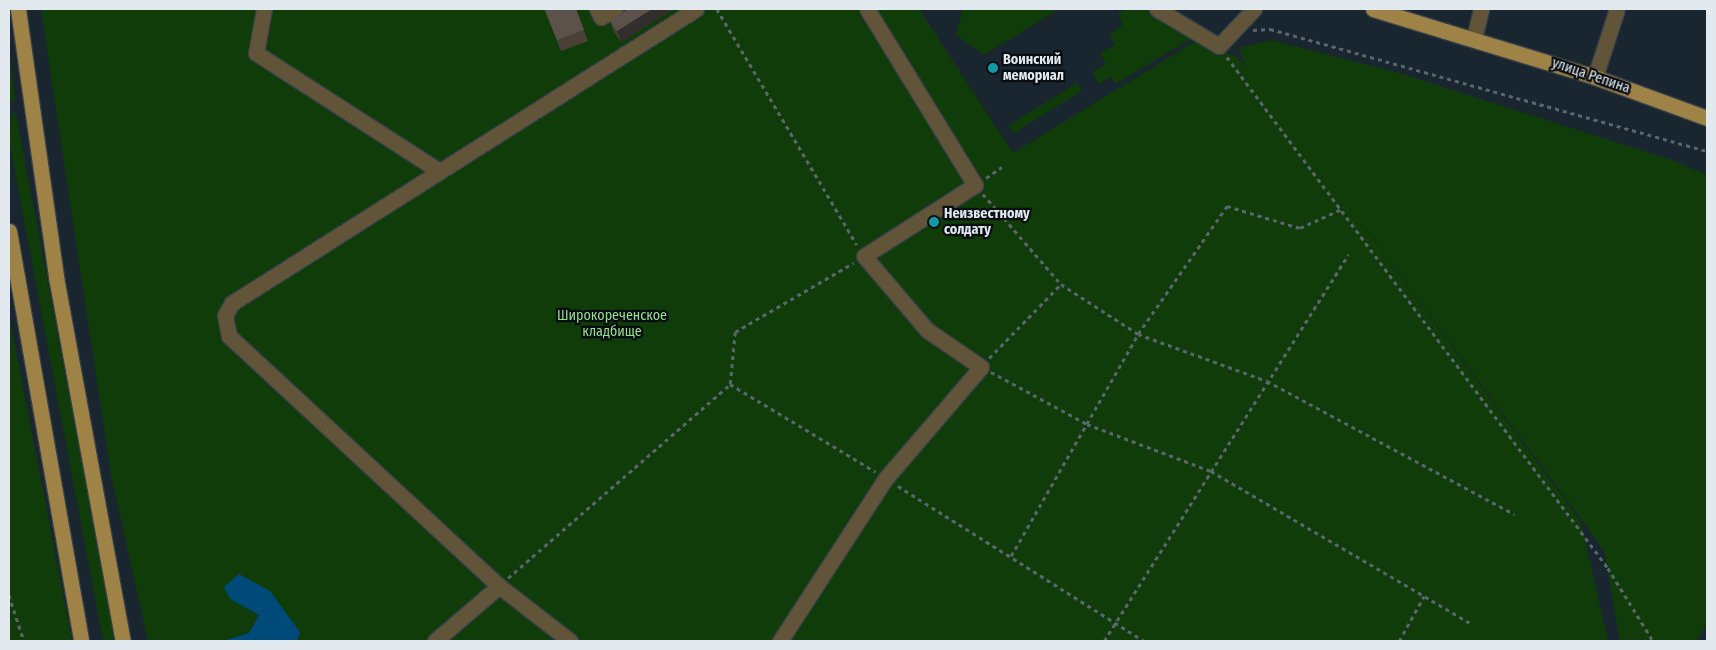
<!DOCTYPE html>
<html>
<head>
<meta charset="utf-8">
<style>
	body { margin:0 }
	#map { position:relative; width:1716px; height:650px; overflow:hidden; background:#1a262f; font-family:"Fira Sans Condensed",sans-serif }
	div>[style] { position:absolute }
	[style*='--x'] { left:calc(var(--x)*1px); top:calc(var(--y)*1px); width:calc(var(--w)*1px); rotate:calc(var(--a)*1deg) }
	.green>* { inset:0; background:#0f3c09; transform-origin:0 0 }
	.water>* { inset:0; background:#004a79 }
	.path>* { height:2.5px; margin-top:-1.25px; transform-origin:0; background:repeating-linear-gradient(90deg,#5a656d 0 4px,transparent 0 8px) }
	.roads { filter:drop-shadow(1px 0 #36414a) drop-shadow(-1px 0 #36414a) drop-shadow(0 1px #36414a) drop-shadow(0 -1px #36414a) }
	.minor>* { height:15px; margin:-7.5px; padding:0 7.5px; transform-origin:7.5px; border-radius:7.5px; background:#625438 }
	.major>* { height:15px; margin:-7.5px; padding:0 7.5px; transform-origin:7.5px; border-radius:7.5px; background:#9f8246 }
	.wall>* { inset:0; background:#4b4038 }
	.shaded-wall>* { inset:0; background:#312e2c }
	.building>* { inset:0; background:#5c524c }
	.dots>* { width:14px; height:14px; translate:-50% -50%; box-sizing:border-box; border:2px solid #090e12; border-radius:50% }
	span { translate:-50% -50%; white-space:nowrap; text-align:center; line-height:1.15; -webkit-text-stroke:4.5px #090e12; paint-order:stroke }
	.poi-label { font-size:14px; color:#e2eaf0; font-weight:700 }
	.left { translate:0 -50%; text-align:left }
	.street-label { font-size:14px; color:#e2eaf0 }
	.park-label { font-size:14px; color:#98df8e }
	.frame { position:absolute; inset:0; border:10px solid #e2eaf0; pointer-events:none }
</style>
</head>
<body>
<div id="map">
	<div class="green">
		<div style="clip-path:polygon(41px 9px,919px 9px,1013px 153px,1196px 41px,1237px 57px,1245px 67px,1239px 48px,1271px 40px,1396px 72px,1675px 161px,1707px 175px,1707px 624px,1696px 641px,1620px 641px,1604px 550px,1342px 197px,1581px 522px,1608px 641px,297px 641px,300px 632px,230px 599px,259px 615px,249px 633px,223px 641px,148px 641px,111px 475px)"></div>
		<div style="clip-path:polygon(963px 9px,1059px 9px,984px 55px,956px 35px)"></div>
		<div style="clip-path:polygon(1126px 9px,1148px 9px,1194px 37px,1115px 84px,1111px 77px,1099px 84px,1092px 72px,1106px 64px,1100px 53px,1115px 45px,1109px 34px,1123px 25px,1118px 14px)"></div>
		<div style="clip-path:polygon(9px 47px,15px 100px,9px 105px)"></div>
		<div style="left:1077px;top:83px;width:9px;height:81px;rotate:58deg"></div>
		<div style="clip-path:polygon(12px 111px,16px 115px,116px 641px,103px 641px,9px 140px)"></div>
		<div style="clip-path:polygon(9px 315px,72px 641px,9px 641px)"></div>
	</div>
	<div class="water">
		<div style="clip-path:polygon(239px 574px,270px 591px,300px 632px,297px 641px,223px 641px,249px 633px,259px 615px,230px 599px,224px 587px)"></div>
	</div>
	<div class="path">
		<div style="--x:717;--y:9;--w:274;--a:59.3"></div>
		<div style="--x:1253;--y:30;--w:17;--a:-3"></div>
		<div style="--x:1270;--y:29;--w:454;--a:15.6"></div>
		<div style="--x:1227;--y:57;--w:637;--a:53.29"></div>
		<div style="--x:1608;--y:568;--w:86;--a:58.3"></div>
		<div style="--x:986;--y:178;--w:19;--a:-35"></div>
		<div style="--x:983;--y:194;--w:119;--a:49.1"></div>
		<div style="--x:1061;--y:284;--w:92;--a:33"></div>
		<div style="--x:1138;--y:334;--w:137;--a:20"></div>
		<div style="--x:1267;--y:381;--w:281;--a:28.3"></div>
		<div style="--x:989;--y:358;--w:103;--a:-45.8"></div>
		<div style="--x:991;--y:372;--w:109;--a:28.4"></div>
		<div style="--x:1087;--y:424;--w:133;--a:20.8"></div>
		<div style="--x:1211;--y:471;--w:303;--a:30.4"></div>
		<div style="--x:730;--y:384;--w:170;--a:31.1"></div>
		<div style="--x:898;--y:486;--w:291;--a:32.2"></div>
		<div style="--x:1011;--y:556;--w:256;--a:-60.2"></div>
		<div style="--x:1138;--y:334;--w:156;--a:-55.2"></div>
		<div style="--x:1227;--y:206;--w:76;--a:16.8"></div>
		<div style="--x:1300;--y:228;--w:48;--a:-24.4"></div>
		<div style="--x:508;--y:578;--w:295;--a:-41.1"></div>
		<div style="--x:730;--y:384;--w:52;--a:-84.5"></div>
		<div style="--x:735;--y:332;--w:137;--a:-30.3"></div>
		<div style="--x:9;--y:595;--w:48;--a:71.9"></div>
		<div style="--x:1104;--y:641;--w:457;--a:-57.7"></div>
		<div style="--x:1399;--y:641;--w:51;--a:-60.9"></div>
	</div>
	<div class="roads">
		<div class="minor">
			<div style="--x:264;--y:9;--w:45;--a:100.3"></div>
			<div style="--x:256;--y:53;--w:214;--a:32.8"></div>
			<div style="--x:597;--y:9;--w:9;--a:63"></div>
			<div style="--x:601;--y:17;--w:16;--a:-30"></div>
			<div style="--x:1157;--y:9;--w:72;--a:30.8"></div>
			<div style="--x:1219;--y:46;--w:51;--a:-46.6"></div>
			<div style="--x:1474;--y:38;--w:30;--a:-76"></div>
			<div style="--x:1595;--y:77;--w:71;--a:-72.1"></div>
			<div style="--x:435;--y:641;--w:84;--a:-40.7"></div>
			<div style="--x:570;--y:641;--w:90;--a:-142.2"></div>
			<div style="--x:499;--y:586;--w:368;--a:-137.2"></div>
			<div style="--x:229;--y:336;--w:21;--a:-101"></div>
			<div style="--x:225;--y:315;--w:14;--a:-60"></div>
			<div style="--x:232;--y:303;--w:549;--a:-32.36"></div>
			<div style="--x:780;--y:641;--w:194;--a:-57"></div>
			<div style="--x:886;--y:478;--w:146;--a:-49.4"></div>
			<div style="--x:981;--y:367;--w:65;--a:-145.6"></div>
			<div style="--x:927;--y:330;--w:97;--a:-130.4"></div>
			<div style="--x:864;--y:256;--w:132;--a:-32.6"></div>
			<div style="--x:975;--y:185;--w:206;--a:-121.5"></div>
		</div>
		<div class="major">
			<div style="--x:18;--y:9;--w:271;--a:81.9"></div>
			<div style="--x:56;--y:277;--w:370;--a:79.6"></div>
			<div style="--x:1373;--y:9;--w:232;--a:17"></div>
			<div style="--x:1595;--y:77;--w:119;--a:20.1"></div>
			<div style="--x:9;--y:231;--w:416;--a:80"></div>
		</div>
	</div>
	<div class="wall">
		<div style="clip-path:polygon(544px 9px,576px 9px,588px 41px,561px 51px)"></div>
		<div style="clip-path:polygon(628px 9px,672px 9px,672px 10px,621px 42px,614px 32px,610px 21px)"></div>
	</div>
	<div class="shaded-wall">
		<div style="clip-path:polygon(652px 9px,672px 9px,672px 10px,621px 42px,617px 31px)"></div>
	</div>
	<div class="building">
		<div style="clip-path:polygon(545px 9px,576px 9px,584px 30px,557px 40px)"></div>
		<div style="clip-path:polygon(628px 9px,652px 9px,617px 31px,610px 21px)"></div>
	</div>
	<div class="dots">
		<div style="left:993px;top:68px;background:#0f9aa8"></div>
		<div style="left:934px;top:222px;background:#0f9aa8"></div>
	</div>
	<div class="poi-label">
		<span class="left" style="left:1003px;top:68px">Воинский<br>мемориал</span>
		<span class="left" style="left:944px;top:222px">Неизвестному<br>солдату</span>
	</div>
	<div class="street-label">
		<span style="left:1591px;top:76px;rotate:19deg">улица Репина</span>
	</div>
	<div class="park-label">
		<span style="left:612px;top:324px">Широкореченское<br>кладбище</span>
	</div>
	<div class="frame"></div>
</div>
</body>
</html>
